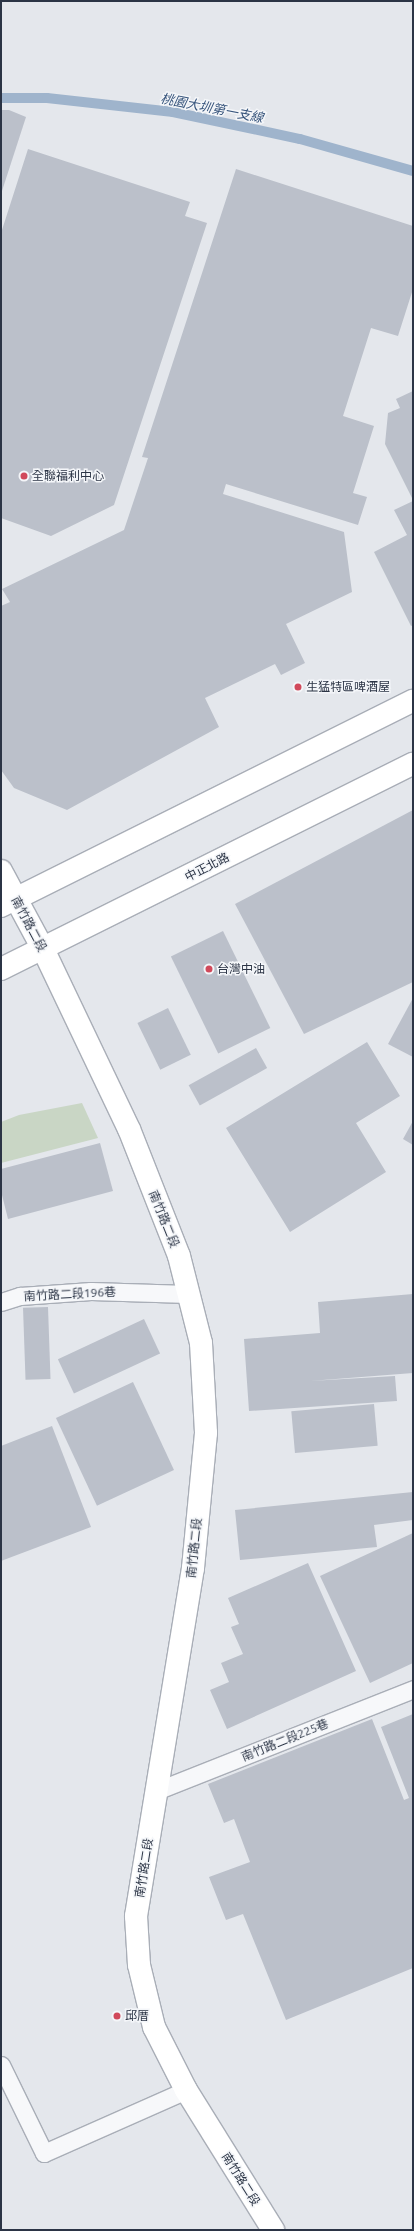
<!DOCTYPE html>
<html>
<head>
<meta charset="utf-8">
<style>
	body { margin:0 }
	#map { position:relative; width:414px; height:2231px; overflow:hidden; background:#e4e7ec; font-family:Ubuntu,"Noto Sans TC",sans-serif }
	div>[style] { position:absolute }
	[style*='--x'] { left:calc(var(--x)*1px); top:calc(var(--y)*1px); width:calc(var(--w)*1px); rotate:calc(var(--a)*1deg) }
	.green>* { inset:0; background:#c9d6c5 }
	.stream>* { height:10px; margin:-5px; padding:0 5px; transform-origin:5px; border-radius:5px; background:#9fb4cc }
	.building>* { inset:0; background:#bbc0ca; transform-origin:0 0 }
	.roads { filter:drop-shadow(1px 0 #a9aeb7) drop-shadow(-1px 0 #a9aeb7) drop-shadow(0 1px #a9aeb7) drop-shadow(0 -1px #a9aeb7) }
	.lane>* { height:17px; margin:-8.5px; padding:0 8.5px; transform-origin:8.5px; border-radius:8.5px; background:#f7f8fa }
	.secondary>* { height:22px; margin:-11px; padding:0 11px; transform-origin:11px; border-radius:11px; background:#fff }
	.dots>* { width:11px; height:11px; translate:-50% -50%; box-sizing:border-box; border:2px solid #f4f6f9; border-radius:50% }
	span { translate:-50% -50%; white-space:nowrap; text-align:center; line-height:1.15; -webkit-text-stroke:3px #f4f6f9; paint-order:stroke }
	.poi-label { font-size:12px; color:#2b3445 }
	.left { translate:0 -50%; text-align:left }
	.street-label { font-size:12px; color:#2b3445 }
	.water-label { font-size:13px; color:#34527a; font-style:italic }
	.frame { position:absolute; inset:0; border:2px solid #2b3445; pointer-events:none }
</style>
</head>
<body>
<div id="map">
	<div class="green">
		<div style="clip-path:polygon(82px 1103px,98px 1138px,1px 1163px,1px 1122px,19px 1115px)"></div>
	</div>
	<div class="stream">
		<div style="--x:1;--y:98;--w:46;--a:0"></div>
		<div style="--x:47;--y:98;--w:127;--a:6.3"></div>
		<div style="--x:173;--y:112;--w:130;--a:12"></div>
		<div style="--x:300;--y:139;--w:117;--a:15.8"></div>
	</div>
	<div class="building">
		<div style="clip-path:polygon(1px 110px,9px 110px,26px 117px,1px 194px)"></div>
		<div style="clip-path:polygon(28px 149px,190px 202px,185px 216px,207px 223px,114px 505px,51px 536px,1px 518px,1px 233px)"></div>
		<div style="clip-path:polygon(236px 169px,413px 226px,413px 289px,398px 336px,371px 328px,343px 416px,374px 426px,353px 493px,367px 497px,358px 525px,226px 484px,223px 494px,344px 532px,352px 592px,286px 624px,305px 663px,281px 675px,275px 664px,205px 698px,219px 727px,67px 810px,14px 788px,1px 770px,1px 606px,10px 602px,2px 589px,124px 530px,148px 458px,142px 457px)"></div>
		<div style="clip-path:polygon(413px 391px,413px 500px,385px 444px,388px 413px,400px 408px,396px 399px)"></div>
		<div style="clip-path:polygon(413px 501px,413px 625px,411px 626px,374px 552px,407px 535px,394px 510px)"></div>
		<div style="clip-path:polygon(413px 810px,413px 982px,304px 1034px,235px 904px)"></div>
		<div style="left:223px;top:931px;width:108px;height:58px;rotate:64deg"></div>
		<div style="clip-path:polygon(413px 998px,413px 1057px,388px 1044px)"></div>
		<div style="left:168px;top:1008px;width:52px;height:34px;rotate:64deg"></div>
		<div style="clip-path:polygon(367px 1042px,400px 1096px,356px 1123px,386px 1172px,290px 1232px,226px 1128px)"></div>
		<div style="left:256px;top:1048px;width:23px;height:77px;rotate:61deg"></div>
		<div style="clip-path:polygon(413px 1121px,413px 1145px,403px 1139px)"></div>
		<div style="clip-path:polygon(100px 1143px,113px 1191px,8px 1219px,1px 1191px,1px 1169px)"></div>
		<div style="clip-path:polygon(413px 1294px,413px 1373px,310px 1381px,395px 1376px,397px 1401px,249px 1411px,244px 1339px,320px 1333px,318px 1302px)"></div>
		<div style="left:48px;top:1307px;width:72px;height:25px;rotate:88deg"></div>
		<div style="left:144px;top:1319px;width:38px;height:95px;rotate:65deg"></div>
		<div style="left:133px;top:1382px;width:97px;height:85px;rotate:65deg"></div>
		<div style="left:374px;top:1404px;width:42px;height:83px;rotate:85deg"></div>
		<div style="clip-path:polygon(52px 1426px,91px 1527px,1px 1561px,1px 1446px)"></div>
		<div style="clip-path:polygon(413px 1492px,413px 1520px,374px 1525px,377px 1547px,240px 1560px,235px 1510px)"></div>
		<div style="clip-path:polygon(413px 1533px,413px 1663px,370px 1683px,320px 1576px)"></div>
		<div style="clip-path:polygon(308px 1563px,356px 1671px,227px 1729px,210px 1690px,229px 1682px,221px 1663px,243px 1654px,231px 1627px,239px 1624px,228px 1598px)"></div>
		<div style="clip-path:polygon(413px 1714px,413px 1968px,286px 2020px,243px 1914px,226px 1920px,209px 1877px,250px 1862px,234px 1819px,224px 1823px,208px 1784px,372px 1719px,404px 1800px,409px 1798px,381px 1727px)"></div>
	</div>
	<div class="roads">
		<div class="lane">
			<div style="--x:1;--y:1302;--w:20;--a:-18"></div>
			<div style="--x:20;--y:1296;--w:71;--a:-4"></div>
			<div style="--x:91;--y:1291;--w:97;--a:1.8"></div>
			<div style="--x:156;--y:1791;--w:277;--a:-21.6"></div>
			<div style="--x:1;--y:2065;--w:98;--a:64"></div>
			<div style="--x:44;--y:2153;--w:155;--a:-23.9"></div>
		</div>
		<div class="secondary">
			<div style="--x:1;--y:871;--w:89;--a:61.7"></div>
			<div style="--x:43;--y:949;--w:199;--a:64.5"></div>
			<div style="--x:129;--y:1129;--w:136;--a:68.5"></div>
			<div style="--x:179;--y:1256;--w:90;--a:75.8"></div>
			<div style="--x:201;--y:1343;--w:90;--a:86.8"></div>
			<div style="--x:206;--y:1433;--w:136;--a:95.5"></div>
			<div style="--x:193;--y:1568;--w:353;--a:99.3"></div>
			<div style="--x:136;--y:1916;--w:49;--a:86.5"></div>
			<div style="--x:139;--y:1965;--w:64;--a:76.4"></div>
			<div style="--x:154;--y:2027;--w:71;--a:63.1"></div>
			<div style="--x:186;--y:2090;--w:165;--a:58.1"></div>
			<div style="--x:1;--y:906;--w:460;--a:-26.5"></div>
			<div style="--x:1;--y:969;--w:460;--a:-26.5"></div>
		</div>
	</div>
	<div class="dots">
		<div style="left:24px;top:476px;background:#d1495b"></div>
		<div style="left:298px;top:687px;background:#d1495b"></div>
		<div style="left:209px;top:969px;background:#d1495b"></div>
		<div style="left:117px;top:2016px;background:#d1495b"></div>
	</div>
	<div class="poi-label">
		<span class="left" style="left:32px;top:476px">全聯福利中心</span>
		<span class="left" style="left:306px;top:687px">生猛特區啤酒屋</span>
		<span class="left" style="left:217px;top:969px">台灣中油</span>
		<span class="left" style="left:125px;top:2016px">邱厝</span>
	</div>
	<div class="street-label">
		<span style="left:207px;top:867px;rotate:-27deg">中正北路</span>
		<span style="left:29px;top:924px;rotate:62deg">南竹路二段</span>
		<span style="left:164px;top:1219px;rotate:68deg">南竹路二段</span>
		<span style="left:70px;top:1294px;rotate:-3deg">南竹路二段196巷</span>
		<span style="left:194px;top:1548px;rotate:-84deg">南竹路二段</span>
		<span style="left:285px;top:1740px;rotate:-22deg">南竹路二段225巷</span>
		<span style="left:144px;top:1868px;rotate:-81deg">南竹路二段</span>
		<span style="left:241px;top:2179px;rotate:58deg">南竹路二段</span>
	</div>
	<div class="water-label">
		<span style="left:212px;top:108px;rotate:11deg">桃園大圳第一支線</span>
	</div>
	<div class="frame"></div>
</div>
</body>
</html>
